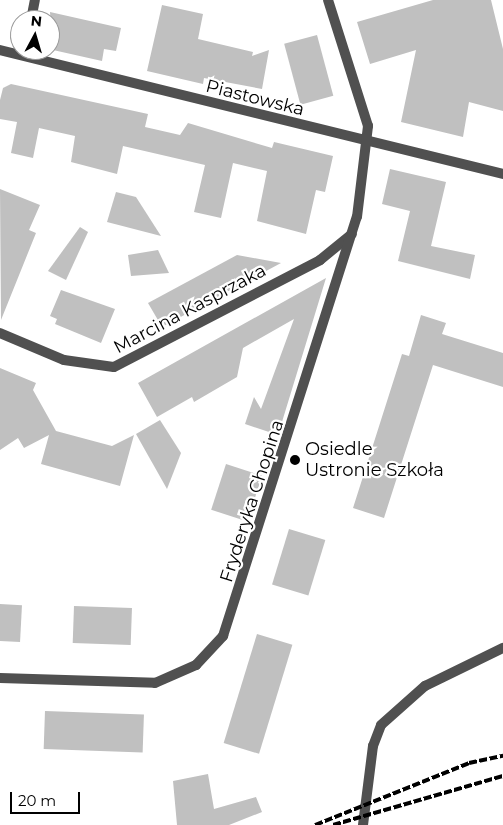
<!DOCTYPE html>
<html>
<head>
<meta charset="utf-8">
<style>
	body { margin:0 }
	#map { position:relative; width:503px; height:825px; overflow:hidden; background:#fff; font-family:Montserrat,sans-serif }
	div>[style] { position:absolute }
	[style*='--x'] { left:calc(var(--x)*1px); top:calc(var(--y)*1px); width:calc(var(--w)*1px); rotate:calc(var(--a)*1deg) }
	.building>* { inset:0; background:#c0c0c0; transform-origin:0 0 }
	.service>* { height:10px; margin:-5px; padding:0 5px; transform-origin:5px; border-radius:5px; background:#505050 }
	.minor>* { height:10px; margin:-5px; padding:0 5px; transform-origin:5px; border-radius:5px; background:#505050 }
	.rail>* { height:4px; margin-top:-2px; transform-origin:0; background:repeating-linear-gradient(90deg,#000 0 8px,transparent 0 10.5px) }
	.dots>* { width:14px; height:14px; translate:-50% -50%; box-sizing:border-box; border:2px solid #fff; border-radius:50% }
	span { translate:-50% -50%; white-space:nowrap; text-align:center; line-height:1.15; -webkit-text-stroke:4.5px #fff; paint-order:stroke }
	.street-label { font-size:18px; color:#000 }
	.poi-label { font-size:18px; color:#000 }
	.left { translate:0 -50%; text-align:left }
	.north { position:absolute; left:10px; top:10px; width:50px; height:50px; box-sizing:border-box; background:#fff; border:1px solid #999; border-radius:50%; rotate:6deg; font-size:14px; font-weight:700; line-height:20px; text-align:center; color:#000 }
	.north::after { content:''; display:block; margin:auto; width:18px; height:22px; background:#000; clip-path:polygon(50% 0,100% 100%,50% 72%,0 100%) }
	.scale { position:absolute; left:10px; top:792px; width:70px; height:22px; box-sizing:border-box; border:2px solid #000; border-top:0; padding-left:6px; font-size:15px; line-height:18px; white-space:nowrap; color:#000; -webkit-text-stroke:4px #fff; paint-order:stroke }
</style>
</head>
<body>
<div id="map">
	<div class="building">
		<div style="clip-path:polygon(433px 0,491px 0,503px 49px,503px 111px,469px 102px,463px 137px,401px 122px,416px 50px,370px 64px,357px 22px)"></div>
		<div style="clip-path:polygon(162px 5px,203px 14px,198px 39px,253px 52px,252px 56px,269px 50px,262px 89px,204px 78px,203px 84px,147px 71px)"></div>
		<div style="clip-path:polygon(50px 12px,121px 28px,116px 51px,104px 49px,102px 61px,53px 50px)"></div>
		<div style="left:317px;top:35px;width:63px;height:34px;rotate:75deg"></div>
		<div style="clip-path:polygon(11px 84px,148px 114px,145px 127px,180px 135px,188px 123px,272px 148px,274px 142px,333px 156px,325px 192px,316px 190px,306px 234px,257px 221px,267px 171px,233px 163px,221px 218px,194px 212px,205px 165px,123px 146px,117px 174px,71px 162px,75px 136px,39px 128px,33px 158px,11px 153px,17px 122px,0 119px,0 100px,3px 88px)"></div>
		<div style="clip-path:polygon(390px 169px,446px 182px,431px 246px,475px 255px,470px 279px,398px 261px,410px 211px,382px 204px)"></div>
		<div style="clip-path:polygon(0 189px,40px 205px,29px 230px,36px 233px,1px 320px)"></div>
		<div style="clip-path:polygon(116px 192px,136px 197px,161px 236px,107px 222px)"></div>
		<div style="clip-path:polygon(80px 227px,88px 232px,66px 280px,48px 271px)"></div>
		<div style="clip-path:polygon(158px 250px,169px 273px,131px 276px,128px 255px)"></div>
		<div style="clip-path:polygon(237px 255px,281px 263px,162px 327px,148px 303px)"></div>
		<div style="clip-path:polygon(326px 278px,278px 435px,245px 424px,254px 397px,261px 409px,294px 319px,243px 348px,237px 377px,194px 402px,192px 397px,157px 417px,138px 383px)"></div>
		<div style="clip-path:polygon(61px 290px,115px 309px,101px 343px,55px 324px,57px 319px,50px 316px)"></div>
		<div style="clip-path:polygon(421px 315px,446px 323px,442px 334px,503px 353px,503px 387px,433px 365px,384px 518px,353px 508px,402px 354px,409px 356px)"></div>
		<div style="clip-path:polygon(0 368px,36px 383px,33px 390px,56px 431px,112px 446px,134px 435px,120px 486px,41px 464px,49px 435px,24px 448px,18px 438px,0 450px)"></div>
		<div style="clip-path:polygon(160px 420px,181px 453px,167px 489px,136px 434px)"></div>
		<div style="left:226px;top:464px;width:38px;height:48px;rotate:18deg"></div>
		<div style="left:289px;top:529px;width:38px;height:58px;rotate:17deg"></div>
		<div style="left:0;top:604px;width:22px;height:37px;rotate:3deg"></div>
		<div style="left:74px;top:606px;width:58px;height:37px;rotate:2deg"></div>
		<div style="left:257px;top:634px;width:37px;height:114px;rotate:17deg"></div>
		<div style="left:45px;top:711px;width:99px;height:38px;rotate:2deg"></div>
		<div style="clip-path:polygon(208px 774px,214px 809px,256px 797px,262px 812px,229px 825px,177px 825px,173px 781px)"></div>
	</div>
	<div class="service">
		<div style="--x:363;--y:825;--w:80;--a:-82.8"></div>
		<div style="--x:373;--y:746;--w:22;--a:-69"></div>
		<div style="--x:381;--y:725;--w:59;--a:-41.6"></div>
		<div style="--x:425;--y:686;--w:87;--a:-26"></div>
	</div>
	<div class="minor">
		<div style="--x:31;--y:20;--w:20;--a:-79"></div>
		<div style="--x:0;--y:50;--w:518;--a:13.85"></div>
		<div style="--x:0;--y:333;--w:69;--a:22.9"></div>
		<div style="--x:64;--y:360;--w:50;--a:8"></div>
		<div style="--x:114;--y:367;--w:232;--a:-27.4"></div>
		<div style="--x:320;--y:260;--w:41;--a:-39.1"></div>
		<div style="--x:0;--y:678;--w:155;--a:1.8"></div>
		<div style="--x:155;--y:683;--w:45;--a:-23.7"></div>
		<div style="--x:196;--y:665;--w:40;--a:-47"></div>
		<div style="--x:223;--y:636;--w:440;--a:-72.3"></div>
		<div style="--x:357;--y:217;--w:92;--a:-83.1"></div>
		<div style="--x:368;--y:126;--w:132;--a:-107.6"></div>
	</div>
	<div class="rail">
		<div style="--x:315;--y:825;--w:166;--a:-21.9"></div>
		<div style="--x:469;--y:763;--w:35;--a:-12"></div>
		<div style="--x:333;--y:825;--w:177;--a:-16.1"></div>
	</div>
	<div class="dots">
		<div style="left:295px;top:460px;background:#000"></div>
	</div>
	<div class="street-label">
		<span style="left:255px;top:98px;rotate:14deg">Piastowska</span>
		<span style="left:190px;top:309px;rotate:-28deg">Marcina Kasprzaka</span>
		<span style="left:252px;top:501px;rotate:-72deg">Fryderyka Chopina</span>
	</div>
	<div class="poi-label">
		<span class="left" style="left:305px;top:460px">Osiedle<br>Ustronie Szkoła</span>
	</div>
	<div class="north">N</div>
	<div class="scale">20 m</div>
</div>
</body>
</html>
